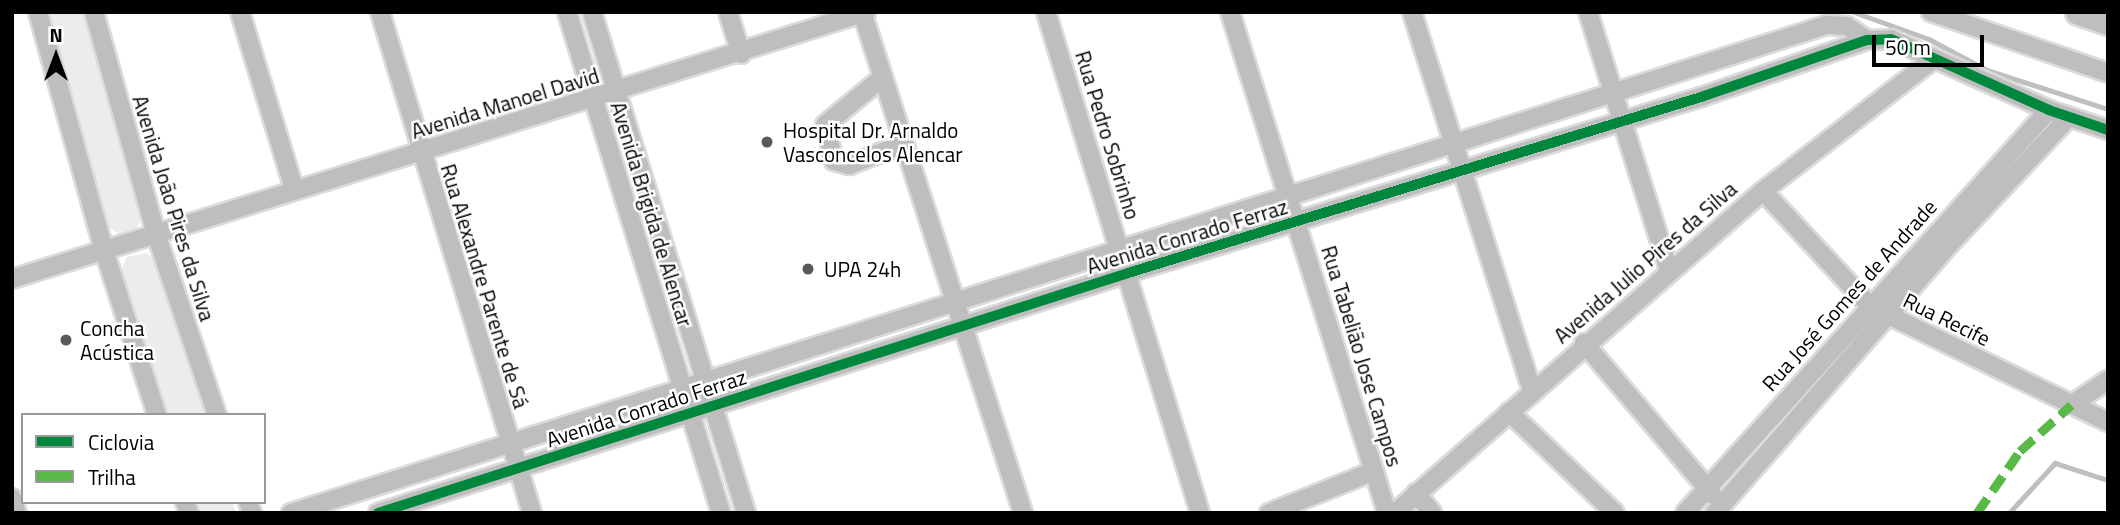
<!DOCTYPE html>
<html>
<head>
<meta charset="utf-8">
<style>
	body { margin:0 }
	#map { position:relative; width:2120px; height:525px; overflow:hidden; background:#fff; font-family:"Titillium Web",sans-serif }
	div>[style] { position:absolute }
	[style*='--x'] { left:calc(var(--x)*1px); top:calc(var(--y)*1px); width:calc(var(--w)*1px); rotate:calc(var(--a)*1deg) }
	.green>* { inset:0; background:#ececec }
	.stream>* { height:4.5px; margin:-2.25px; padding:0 2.25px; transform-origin:2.25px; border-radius:2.25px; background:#bfbfbf }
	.roads { filter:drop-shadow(2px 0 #dbdbdb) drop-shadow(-2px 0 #dbdbdb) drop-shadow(0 2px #dbdbdb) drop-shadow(0 -2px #dbdbdb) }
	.minor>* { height:18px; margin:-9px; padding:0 9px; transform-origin:9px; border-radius:9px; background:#bebebe }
	.highway>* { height:26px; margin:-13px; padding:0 13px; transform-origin:13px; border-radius:13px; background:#bebebe }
	.quiet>* { height:9px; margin-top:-4.5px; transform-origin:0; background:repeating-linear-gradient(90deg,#58b947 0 18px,transparent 0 27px) }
	.cycleway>* { height:10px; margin:-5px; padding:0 5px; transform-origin:5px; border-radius:5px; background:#00873e }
	.dots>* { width:19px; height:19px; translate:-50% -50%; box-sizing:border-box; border:4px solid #fff; border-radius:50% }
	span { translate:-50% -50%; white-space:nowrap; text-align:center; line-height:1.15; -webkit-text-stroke:5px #fff; paint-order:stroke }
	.street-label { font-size:21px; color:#000 }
	.poi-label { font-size:21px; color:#000 }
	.left { translate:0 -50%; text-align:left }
	.frame { position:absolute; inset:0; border:14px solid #000; pointer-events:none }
	.legend { position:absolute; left:21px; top:413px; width:245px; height:91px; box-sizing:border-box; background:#fff; border:2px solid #999; margin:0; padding:9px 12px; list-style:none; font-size:21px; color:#000 }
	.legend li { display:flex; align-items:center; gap:14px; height:35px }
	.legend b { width:35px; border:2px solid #999 }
	.north { position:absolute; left:21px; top:21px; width:70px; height:70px; -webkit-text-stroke:5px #fff; paint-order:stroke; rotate:0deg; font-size:19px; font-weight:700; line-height:28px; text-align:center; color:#000 }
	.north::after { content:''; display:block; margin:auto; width:24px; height:32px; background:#000; clip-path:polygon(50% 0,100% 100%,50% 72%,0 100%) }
	.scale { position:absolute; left:1872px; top:35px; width:112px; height:32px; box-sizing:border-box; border:4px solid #000; border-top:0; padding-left:9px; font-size:21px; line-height:24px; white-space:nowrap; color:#000; -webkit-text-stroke:5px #fff; paint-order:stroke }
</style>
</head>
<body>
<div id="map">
	<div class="green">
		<div style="clip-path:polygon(42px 12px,82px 12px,143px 215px,137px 228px,119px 234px,106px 225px)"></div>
		<div style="clip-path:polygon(146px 253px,158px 261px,206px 415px,167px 415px,121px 271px,127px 257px)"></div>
		<div style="clip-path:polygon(195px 502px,233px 502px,236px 513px,198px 513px)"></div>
	</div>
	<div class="stream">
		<div style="--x:1854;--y:12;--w:80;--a:19.8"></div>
		<div style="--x:1929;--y:39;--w:66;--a:28.1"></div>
		<div style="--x:1987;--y:70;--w:127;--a:17.9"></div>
		<div style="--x:2009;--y:513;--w:68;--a:-47.4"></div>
		<div style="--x:2055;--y:463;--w:56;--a:17.8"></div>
	</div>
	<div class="roads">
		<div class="minor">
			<div style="--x:38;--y:12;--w:247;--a:74.5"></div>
			<div style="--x:104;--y:250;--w:173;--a:72.2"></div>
			<div style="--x:94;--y:12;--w:230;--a:74.4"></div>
			<div style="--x:156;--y:234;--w:191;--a:71.4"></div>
			<div style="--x:240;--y:12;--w:185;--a:73"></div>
			<div style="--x:380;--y:12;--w:524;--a:73.12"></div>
			<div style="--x:567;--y:12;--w:524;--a:72.91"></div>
			<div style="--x:592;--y:12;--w:524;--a:72.91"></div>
			<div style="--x:728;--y:12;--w:44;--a:72.8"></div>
			<div style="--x:862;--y:12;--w:526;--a:72.18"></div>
			<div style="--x:1046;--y:12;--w:524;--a:72.91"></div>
			<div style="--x:1230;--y:12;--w:525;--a:72.6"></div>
			<div style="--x:1412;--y:12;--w:397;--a:72.4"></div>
			<div style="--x:1588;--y:12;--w:270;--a:72.6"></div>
			<div style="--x:1931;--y:12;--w:187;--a:19"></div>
			<div style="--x:883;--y:77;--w:75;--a:140.4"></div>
			<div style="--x:825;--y:125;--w:37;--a:76"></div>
			<div style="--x:834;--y:161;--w:16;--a:15"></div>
			<div style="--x:849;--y:165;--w:59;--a:-20.9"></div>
			<div style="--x:1763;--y:191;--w:157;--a:47.1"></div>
			<div style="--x:1870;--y:306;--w:265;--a:26"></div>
			<div style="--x:12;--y:279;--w:895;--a:-17.36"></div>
			<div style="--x:1584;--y:343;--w:199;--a:49.7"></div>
			<div style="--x:2071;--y:405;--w:45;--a:-34"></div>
			<div style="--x:1509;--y:412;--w:146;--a:43.6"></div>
			<div style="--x:1416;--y:493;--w:26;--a:51"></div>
			<div style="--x:12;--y:498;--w:16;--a:72"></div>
			<div style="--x:185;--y:502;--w:12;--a:70"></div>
			<div style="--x:248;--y:502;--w:12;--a:70"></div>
			<div style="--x:291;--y:513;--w:1612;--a:-17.63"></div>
			<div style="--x:1827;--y:25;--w:20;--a:3"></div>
			<div style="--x:1847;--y:26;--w:24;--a:35"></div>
			<div style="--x:378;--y:513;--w:787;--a:-17.74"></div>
			<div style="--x:1128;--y:273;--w:599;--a:-17.07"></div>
			<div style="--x:1701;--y:97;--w:176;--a:-19"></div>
			<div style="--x:1867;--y:40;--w:24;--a:-2"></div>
			<div style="--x:1891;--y:39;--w:173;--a:24.2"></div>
			<div style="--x:2049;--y:110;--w:62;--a:18.7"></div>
			<div style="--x:1269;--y:513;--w:113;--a:-21.8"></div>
			<div style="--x:1395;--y:513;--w:489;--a:-41.2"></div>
			<div style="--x:1763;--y:191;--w:216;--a:-37.7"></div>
			<div style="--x:1685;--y:513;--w:543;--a:-47.91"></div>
			<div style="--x:1715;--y:513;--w:350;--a:-48.9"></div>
			<div style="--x:1945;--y:249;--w:181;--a:-46.8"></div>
		</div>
		<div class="highway">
			<div style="--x:2079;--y:12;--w:31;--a:19"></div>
		</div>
	</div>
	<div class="quiet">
		<div style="--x:1977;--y:513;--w:75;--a:-55.3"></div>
		<div style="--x:2020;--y:451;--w:69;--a:-42"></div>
	</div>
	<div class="cycleway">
		<div style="--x:378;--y:513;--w:787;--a:-17.74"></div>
		<div style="--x:1128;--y:273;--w:599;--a:-17.07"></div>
		<div style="--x:1701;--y:97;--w:176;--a:-19"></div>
		<div style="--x:1867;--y:40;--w:24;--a:-2"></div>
		<div style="--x:1891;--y:39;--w:173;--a:24.2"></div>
		<div style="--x:2049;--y:110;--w:62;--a:18.7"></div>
	</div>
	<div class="dots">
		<div style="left:767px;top:142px;background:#595959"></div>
		<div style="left:808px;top:269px;background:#595959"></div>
		<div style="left:66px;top:340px;background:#595959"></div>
	</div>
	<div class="street-label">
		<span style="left:505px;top:103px;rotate:-17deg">Avenida Manoel David</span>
		<span style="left:1108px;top:135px;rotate:73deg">Rua Pedro Sobrinho</span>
		<span style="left:174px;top:208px;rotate:73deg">Avenida João Pires da Silva</span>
		<span style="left:652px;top:214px;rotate:73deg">Avenida Brigida de Alencar</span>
		<span style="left:1187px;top:236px;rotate:-17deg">Avenida Conrado Ferraz</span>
		<span style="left:1645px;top:262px;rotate:-41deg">Avenida Julio Pires da Silva</span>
		<span style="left:485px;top:286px;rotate:73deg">Rua Alexandre Parente de Sá</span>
		<span style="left:1849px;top:295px;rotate:-48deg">Rua José Gomes de Andrade</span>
		<span style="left:1947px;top:319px;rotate:26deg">Rua Recife</span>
		<span style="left:1362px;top:356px;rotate:73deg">Rua Tabelião Jose Campos</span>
		<span style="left:646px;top:408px;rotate:-18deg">Avenida Conrado Ferraz</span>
	</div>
	<div class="poi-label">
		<span class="left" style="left:783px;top:142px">Hospital Dr. Arnaldo<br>Vasconcelos Alencar</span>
		<span class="left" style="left:824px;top:269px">UPA 24h</span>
		<span class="left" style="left:80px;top:340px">Concha<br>Acústica</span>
	</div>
	<div class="frame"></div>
	<ul class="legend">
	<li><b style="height:9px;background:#00873e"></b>Ciclovia</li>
	<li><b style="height:9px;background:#58b947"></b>Trilha</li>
	</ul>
	<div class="north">N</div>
	<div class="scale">50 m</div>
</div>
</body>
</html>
